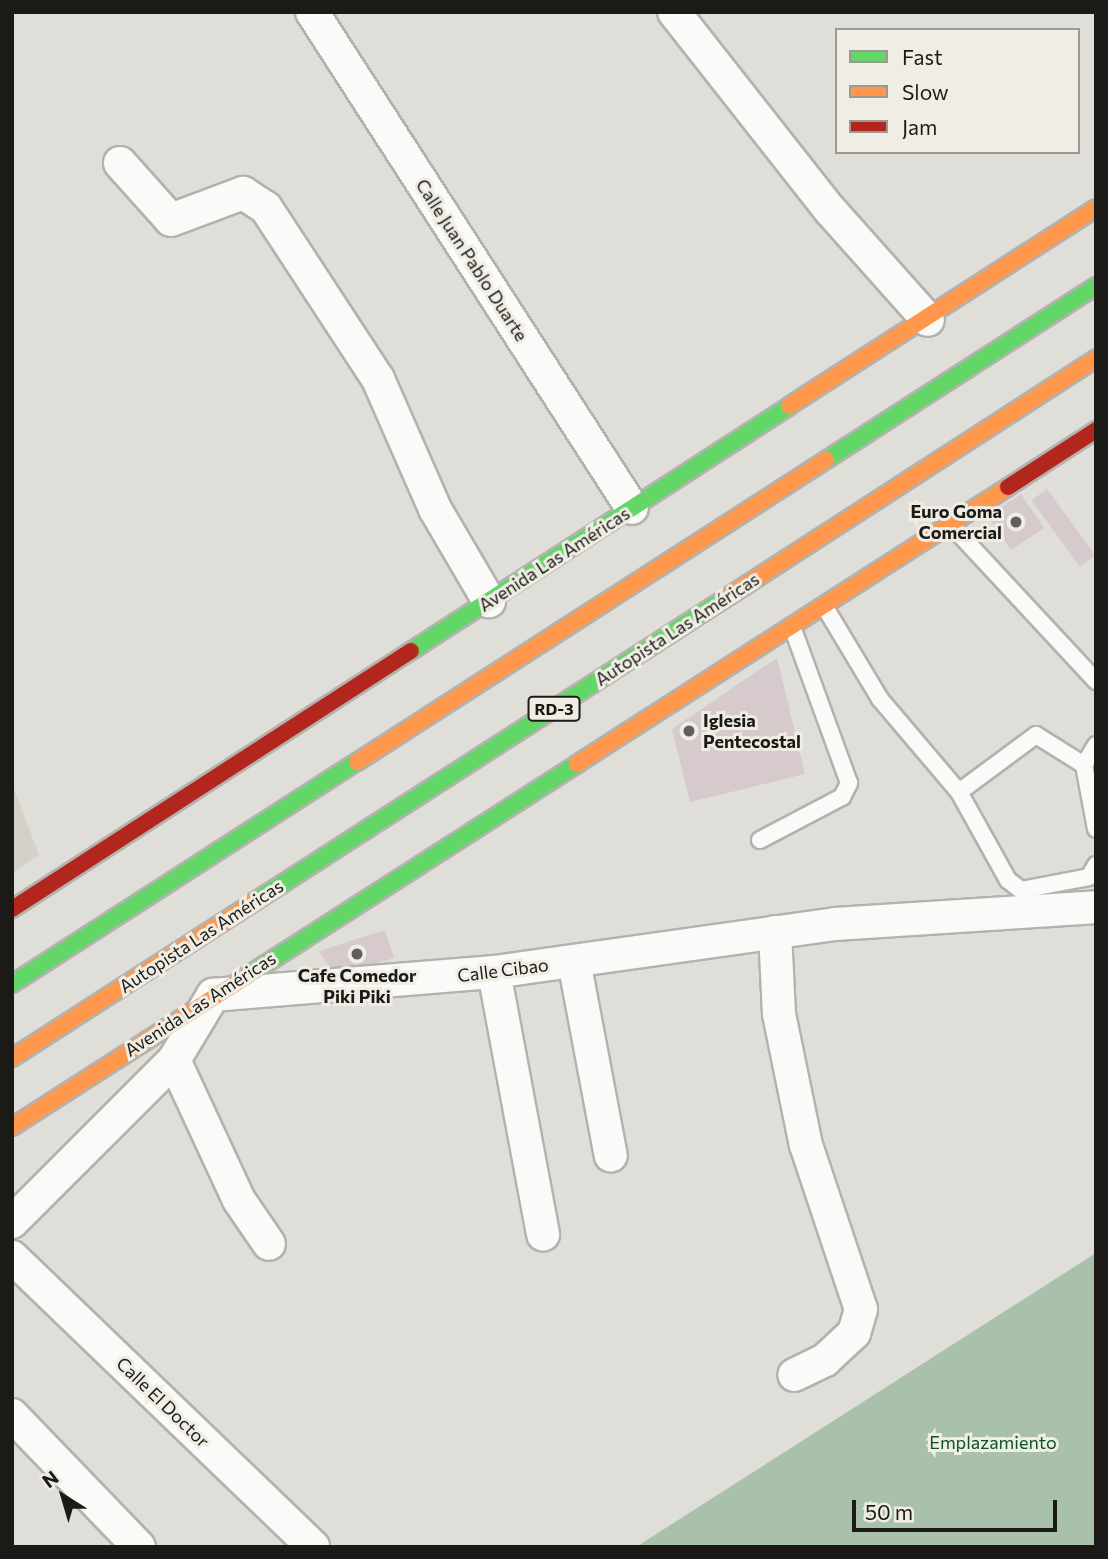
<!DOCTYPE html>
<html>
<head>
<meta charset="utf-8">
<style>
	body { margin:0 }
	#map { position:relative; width:1108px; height:1559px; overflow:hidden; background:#dfded9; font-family:Commissioner,sans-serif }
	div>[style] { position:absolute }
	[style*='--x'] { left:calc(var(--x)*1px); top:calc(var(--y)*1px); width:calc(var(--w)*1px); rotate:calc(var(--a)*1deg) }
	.built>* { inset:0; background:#d4d2c8 }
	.forest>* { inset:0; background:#a9c1ab }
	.building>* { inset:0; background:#d6cacc; transform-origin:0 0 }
	.roads { filter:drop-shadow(2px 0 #b3b2ae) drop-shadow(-2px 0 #b3b2ae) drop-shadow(0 2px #b3b2ae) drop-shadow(0 -2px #b3b2ae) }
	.lane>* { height:16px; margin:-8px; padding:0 8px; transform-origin:8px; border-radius:8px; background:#fafaf9 }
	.street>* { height:32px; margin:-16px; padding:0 16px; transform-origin:16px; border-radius:16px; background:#fafaf9 }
	.fast>* { height:16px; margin:-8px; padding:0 8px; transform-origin:8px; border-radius:8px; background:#63d668 }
	.slow>* { height:16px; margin:-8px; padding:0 8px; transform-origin:8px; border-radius:8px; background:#ff974d }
	.jam>* { height:16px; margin:-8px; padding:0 8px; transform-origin:8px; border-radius:8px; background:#b3261e }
	.dots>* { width:19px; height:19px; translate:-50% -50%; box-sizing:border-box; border:4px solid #efede4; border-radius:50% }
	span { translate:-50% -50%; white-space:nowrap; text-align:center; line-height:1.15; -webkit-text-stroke:6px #efede4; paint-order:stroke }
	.shield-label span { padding:2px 5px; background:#efede4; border:2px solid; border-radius:5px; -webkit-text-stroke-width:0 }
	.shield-label { font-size:16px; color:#1b1a17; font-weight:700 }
	.street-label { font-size:18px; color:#1b1a17 }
	.poi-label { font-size:18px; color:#1b1a17; font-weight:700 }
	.right { translate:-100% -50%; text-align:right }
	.left { translate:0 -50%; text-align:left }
	.park-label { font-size:18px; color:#0b5325 }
	.frame { position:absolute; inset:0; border:14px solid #1b1a17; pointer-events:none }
	.legend { position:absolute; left:835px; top:28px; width:245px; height:126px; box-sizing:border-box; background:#efede4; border:2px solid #9a9992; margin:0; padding:9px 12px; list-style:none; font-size:21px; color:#1b1a17 }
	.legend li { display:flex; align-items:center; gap:14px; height:35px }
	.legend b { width:35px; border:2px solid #9a9992 }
	.north { position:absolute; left:28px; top:1461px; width:70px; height:70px; -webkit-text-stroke:5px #efede4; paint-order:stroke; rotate:323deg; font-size:19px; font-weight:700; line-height:28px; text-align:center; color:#1b1a17 }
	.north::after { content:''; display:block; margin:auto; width:24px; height:32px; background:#1b1a17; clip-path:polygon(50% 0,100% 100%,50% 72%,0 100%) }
	.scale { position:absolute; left:852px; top:1500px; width:205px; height:32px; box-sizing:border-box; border:4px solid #1b1a17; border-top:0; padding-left:9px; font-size:21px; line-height:24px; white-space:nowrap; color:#1b1a17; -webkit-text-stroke:5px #efede4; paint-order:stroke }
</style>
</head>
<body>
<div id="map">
	<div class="built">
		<div style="clip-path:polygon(12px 783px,39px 855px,12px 873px)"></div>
	</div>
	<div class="forest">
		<div style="clip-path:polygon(1096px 1253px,1096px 1547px,636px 1547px,744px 1478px)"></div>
	</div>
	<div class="building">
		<div style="left:1047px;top:489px;width:82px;height:19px;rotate:54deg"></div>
		<div style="left:1021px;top:494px;width:41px;height:40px;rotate:56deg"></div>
		<div style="clip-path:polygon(777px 658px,805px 774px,690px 802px,672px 729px)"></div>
		<div style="clip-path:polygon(385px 930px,394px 958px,336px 976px,319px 951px)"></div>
	</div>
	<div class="roads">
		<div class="lane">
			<div style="--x:951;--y:525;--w:213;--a:47.1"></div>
			<div style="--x:826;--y:609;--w:105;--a:59"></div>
			<div style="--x:880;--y:699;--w:122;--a:49.7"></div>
			<div style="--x:959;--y:792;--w:101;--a:60.9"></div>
			<div style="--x:1008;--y:880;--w:16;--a:38"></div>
			<div style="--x:1021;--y:890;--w:69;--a:-10.8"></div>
			<div style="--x:1089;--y:877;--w:14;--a:-60"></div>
			<div style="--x:1096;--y:745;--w:23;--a:121"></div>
			<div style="--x:1084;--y:765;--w:65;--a:79.4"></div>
			<div style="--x:959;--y:792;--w:96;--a:-36.5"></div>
			<div style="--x:1036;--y:735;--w:57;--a:32"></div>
			<div style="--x:760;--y:840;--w:93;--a:-27.7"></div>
			<div style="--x:842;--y:797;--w:16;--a:-63"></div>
			<div style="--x:849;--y:783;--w:164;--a:-110"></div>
		</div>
		<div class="street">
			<div style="--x:312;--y:12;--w:590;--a:57.17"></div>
			<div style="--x:674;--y:12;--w:252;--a:51.8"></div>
			<div style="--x:830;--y:210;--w:147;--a:48.3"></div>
			<div style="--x:120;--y:163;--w:76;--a:48.2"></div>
			<div style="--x:171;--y:220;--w:77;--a:-20.6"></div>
			<div style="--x:243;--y:193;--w:27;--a:33"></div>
			<div style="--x:266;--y:208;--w:204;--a:56.8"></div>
			<div style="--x:378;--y:379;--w:142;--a:66.3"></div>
			<div style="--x:435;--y:509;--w:107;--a:59.6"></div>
			<div style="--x:775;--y:932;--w:82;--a:87.2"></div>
			<div style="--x:779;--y:1014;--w:134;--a:78.4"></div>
			<div style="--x:806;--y:1145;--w:173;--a:71.5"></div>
			<div style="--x:861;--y:1309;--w:25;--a:106"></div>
			<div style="--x:854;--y:1333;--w:40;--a:137"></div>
			<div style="--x:825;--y:1360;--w:34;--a:154"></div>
			<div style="--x:574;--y:961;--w:198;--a:79.3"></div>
			<div style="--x:494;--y:972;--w:267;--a:79.4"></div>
			<div style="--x:174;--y:1060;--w:154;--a:65.1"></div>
			<div style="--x:239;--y:1200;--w:53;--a:55.7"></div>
			<div style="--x:12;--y:1222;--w:229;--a:-45"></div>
			<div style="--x:174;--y:1060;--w:76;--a:-59"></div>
			<div style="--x:213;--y:995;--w:282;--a:-4.7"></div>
			<div style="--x:494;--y:972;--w:345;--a:-8"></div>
			<div style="--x:836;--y:924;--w:261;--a:-3.7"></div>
			<div style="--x:12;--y:1257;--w:418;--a:43.9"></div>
			<div style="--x:12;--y:1415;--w:183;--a:46.1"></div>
		</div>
		<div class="fast">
			<div style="--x:826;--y:460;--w:321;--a:-32.8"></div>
			<div style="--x:411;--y:651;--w:450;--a:-32.9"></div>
			<div style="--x:254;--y:902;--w:565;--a:-32.79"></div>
			<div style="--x:247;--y:976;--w:392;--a:-32.7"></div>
			<div style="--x:12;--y:984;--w:410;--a:-32.8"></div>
		</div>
		<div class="slow">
			<div style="--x:789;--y:406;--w:365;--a:-32.8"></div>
			<div style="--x:729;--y:596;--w:437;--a:-32.9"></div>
			<div style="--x:357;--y:762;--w:558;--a:-32.78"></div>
			<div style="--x:577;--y:764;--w:512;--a:-32.73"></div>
			<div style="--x:12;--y:1058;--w:288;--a:-32.8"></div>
			<div style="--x:12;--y:1127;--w:279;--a:-32.7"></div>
		</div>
		<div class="jam">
			<div style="--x:1008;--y:487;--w:105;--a:-32.9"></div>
			<div style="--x:12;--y:909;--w:475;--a:-32.9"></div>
		</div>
	</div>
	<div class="dots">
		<div style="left:1016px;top:522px;background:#605f5b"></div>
		<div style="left:689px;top:731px;background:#605f5b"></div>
		<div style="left:357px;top:954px;background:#605f5b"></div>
	</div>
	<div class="shield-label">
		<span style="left:554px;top:709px">RD-3</span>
	</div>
	<div class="street-label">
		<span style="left:472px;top:260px;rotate:57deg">Calle Juan Pablo Duarte</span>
		<span style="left:554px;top:559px;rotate:-33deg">Avenida Las Américas</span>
		<span style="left:677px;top:629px;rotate:-33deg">Autopista Las Américas</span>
		<span style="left:201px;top:936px;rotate:-33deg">Autopista Las Américas</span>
		<span style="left:503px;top:970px;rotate:-7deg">Calle Cibao</span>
		<span style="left:200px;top:1004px;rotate:-33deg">Avenida Las Américas</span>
		<span style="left:163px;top:1402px;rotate:44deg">Calle El Doctor</span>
	</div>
	<div class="poi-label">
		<span class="right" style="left:1002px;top:522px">Euro Goma<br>Comercial</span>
		<span class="left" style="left:703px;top:731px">Iglesia<br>Pentecostal</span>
		<span style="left:357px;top:986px">Cafe Comedor<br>Piki Piki</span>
	</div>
	<div class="park-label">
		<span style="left:993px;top:1442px">Emplazamiento</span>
	</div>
	<div class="frame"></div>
	<ul class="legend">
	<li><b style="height:9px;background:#63d668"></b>Fast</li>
	<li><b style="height:9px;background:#ff974d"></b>Slow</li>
	<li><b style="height:9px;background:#b3261e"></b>Jam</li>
	</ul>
	<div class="north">N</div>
	<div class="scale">50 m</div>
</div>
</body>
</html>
